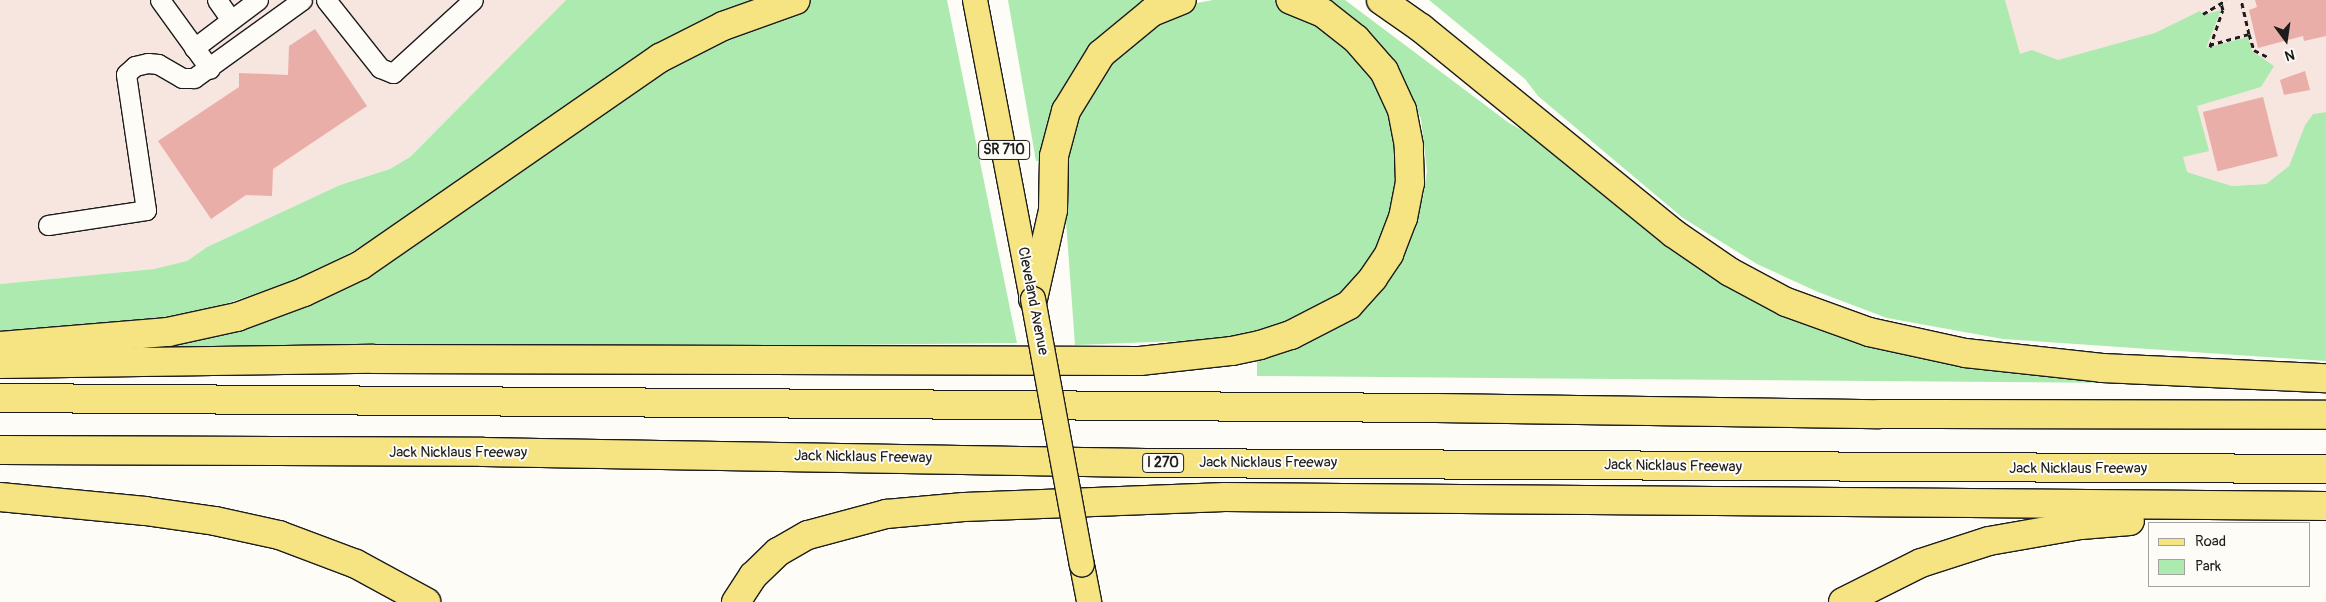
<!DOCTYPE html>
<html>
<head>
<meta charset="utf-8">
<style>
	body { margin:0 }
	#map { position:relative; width:2326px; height:602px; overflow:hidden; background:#fdfcf7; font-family:Pangolin,sans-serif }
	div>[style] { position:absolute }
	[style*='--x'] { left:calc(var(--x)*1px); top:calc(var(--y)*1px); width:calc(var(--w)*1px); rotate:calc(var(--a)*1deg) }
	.built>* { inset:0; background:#f7e5df }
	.green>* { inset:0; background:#aceab0 }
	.building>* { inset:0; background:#e9aea7; transform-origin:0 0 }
	.path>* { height:3px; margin-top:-1.5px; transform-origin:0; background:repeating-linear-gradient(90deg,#1c1c1c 0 5px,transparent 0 9px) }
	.roads { filter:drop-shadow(1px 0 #1c1c1c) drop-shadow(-1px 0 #1c1c1c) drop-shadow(0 1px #1c1c1c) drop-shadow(0 -1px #1c1c1c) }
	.minor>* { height:19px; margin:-9.5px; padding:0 9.5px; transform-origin:9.5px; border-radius:9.5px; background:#fdfcf7 }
	.major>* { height:24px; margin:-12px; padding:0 12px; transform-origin:12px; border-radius:12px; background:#f6e381 }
	.highway>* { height:28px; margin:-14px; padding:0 14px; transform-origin:14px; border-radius:14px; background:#f6e381 }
	.bridges { filter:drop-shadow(1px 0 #1c1c1c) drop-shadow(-1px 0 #1c1c1c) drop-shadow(0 1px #1c1c1c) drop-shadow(0 -1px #1c1c1c) }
	.major-bridge>* { height:24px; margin:-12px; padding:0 12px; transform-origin:12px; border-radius:12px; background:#f6e381 }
	span { translate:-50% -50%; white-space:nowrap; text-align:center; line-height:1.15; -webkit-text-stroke:4px #fdfcf7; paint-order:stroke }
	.shield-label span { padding:1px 4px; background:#fdfcf7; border:1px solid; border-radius:4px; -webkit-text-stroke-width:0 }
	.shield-label { font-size:14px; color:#1c1c1c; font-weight:700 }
	.street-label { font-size:15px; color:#1c1c1c }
	.legend { position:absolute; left:2148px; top:522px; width:162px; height:65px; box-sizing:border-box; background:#fdfcf7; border:1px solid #a3a29f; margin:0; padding:6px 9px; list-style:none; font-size:15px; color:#1c1c1c }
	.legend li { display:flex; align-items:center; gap:10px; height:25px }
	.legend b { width:25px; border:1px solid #a3a29f }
	.north { position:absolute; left:2261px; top:15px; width:50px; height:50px; -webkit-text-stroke:4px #fdfcf7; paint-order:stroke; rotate:166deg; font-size:14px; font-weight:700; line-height:20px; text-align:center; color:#1c1c1c }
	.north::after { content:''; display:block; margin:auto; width:18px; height:22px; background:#1c1c1c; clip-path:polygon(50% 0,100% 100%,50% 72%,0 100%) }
</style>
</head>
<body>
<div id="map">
	<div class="built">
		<div style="clip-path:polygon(0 0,566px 0,410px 157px,390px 169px,340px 185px,207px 247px,187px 261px,154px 269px,0 284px)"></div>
		<div style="clip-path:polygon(1927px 0,2326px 0,2326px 112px,2313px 114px,2305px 125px,2289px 166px,2266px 184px,2232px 186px,2001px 114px)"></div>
	</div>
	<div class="green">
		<div style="clip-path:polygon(566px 0,754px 0,642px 53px,367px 244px,300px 279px,204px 311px,142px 321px,0 331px,0 284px,154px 269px,187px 261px,207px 247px,340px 185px,390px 169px,410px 157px)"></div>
		<div style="clip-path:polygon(811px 0,947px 0,1017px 343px,466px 349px,125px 348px,285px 305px,627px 86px,787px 8px)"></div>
		<div style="clip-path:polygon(1008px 0,1160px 0,1137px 14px,1045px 160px,1036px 161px)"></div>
		<div style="clip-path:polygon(1213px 0,1273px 0,1302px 8px,1334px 27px,1401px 108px,1399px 221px,1356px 287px,1294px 324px,1231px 339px,1075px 345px,1065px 207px,1066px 165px,1074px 122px,1090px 86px,1132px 37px,1192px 4px)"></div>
		<div style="clip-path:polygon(1319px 0,1345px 0,1509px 123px,1553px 147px,1753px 293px,2126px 383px,1257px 376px,1257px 351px,1383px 284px,1405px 252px,1423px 197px,1427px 171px,1421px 119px,1403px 77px,1377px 42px)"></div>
		<div style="clip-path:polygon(1429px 0,2005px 0,2020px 54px,2032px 50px,2058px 60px,2155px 33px,2200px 11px,2204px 15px,2221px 10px,2206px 48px,2248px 37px,2252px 51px,2274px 66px,2261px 87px,2197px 106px,2209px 151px,2183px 157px,2187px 172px,2232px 186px,2266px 184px,2289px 166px,2305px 125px,2313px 114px,2326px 112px,2326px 361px,2003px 339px,1887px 318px,1818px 292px,1757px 264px,1683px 218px,1538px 96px,1525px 79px)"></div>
	</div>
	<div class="building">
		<div style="clip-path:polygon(2255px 0,2326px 0,2326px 36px,2304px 41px,2303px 36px,2258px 48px,2249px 10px,2257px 7px)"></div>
		<div style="clip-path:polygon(315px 29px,367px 106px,273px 169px,272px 196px,246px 195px,211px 219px,158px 141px,239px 87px,239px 73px,288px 75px,289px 46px)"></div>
		<div style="clip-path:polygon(2305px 71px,2310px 90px,2284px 95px,2280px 80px)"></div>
		<div style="left:2263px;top:97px;width:61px;height:62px;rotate:76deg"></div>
	</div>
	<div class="path">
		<div style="--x:2203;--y:14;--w:27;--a:-31"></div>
		<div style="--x:2249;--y:34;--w:17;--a:73"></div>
		<div style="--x:2254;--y:50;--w:16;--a:27"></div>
		<div style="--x:2209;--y:45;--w:41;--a:-15.4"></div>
		<div style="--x:2249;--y:34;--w:35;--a:-103"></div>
		<div style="--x:2210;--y:47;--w:39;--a:-71"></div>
		<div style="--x:2223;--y:10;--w:7;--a:-106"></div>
	</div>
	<div class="roads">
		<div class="minor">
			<div style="--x:160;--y:0;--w:85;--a:54.1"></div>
			<div style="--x:217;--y:0;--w:24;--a:55"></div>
			<div style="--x:326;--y:0;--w:87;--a:51.5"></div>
			<div style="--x:380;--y:68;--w:14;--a:21"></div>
			<div style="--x:393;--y:73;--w:108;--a:-42.4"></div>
			<div style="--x:194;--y:48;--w:80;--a:-36.9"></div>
			<div style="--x:48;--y:225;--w:99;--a:-8.7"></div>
			<div style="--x:146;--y:210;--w:137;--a:-98.4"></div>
			<div style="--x:126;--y:74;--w:12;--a:-42"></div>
			<div style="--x:135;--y:66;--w:13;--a:-13"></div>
			<div style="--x:148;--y:63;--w:10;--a:6"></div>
			<div style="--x:158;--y:64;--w:28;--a:30"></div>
			<div style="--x:182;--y:78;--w:12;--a:0"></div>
			<div style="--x:194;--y:78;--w:133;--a:-35.8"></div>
		</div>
		<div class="major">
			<div style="--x:975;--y:0;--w:303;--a:79.2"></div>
			<div style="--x:1082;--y:565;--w:38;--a:79"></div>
		</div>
		<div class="highway">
			<div style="--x:1381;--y:0;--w:49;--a:35"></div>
			<div style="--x:1421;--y:28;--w:325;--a:39.1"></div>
			<div style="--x:1673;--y:233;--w:69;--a:34.4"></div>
			<div style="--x:1730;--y:272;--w:64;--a:28.2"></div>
			<div style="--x:1786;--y:302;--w:88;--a:19.9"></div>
			<div style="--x:1869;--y:332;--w:98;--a:12.3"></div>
			<div style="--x:1965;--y:353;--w:138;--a:6.2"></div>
			<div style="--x:2102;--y:368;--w:224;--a:2.6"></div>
			<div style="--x:1033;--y:299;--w:91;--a:-77.3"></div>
			<div style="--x:1053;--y:210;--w:54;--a:-88.9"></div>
			<div style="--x:1054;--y:156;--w:47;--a:-75.1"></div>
			<div style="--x:1066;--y:111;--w:67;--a:-58.4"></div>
			<div style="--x:1101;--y:54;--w:66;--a:-39.5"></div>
			<div style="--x:1152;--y:12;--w:32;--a:-22"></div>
			<div style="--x:0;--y:346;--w:169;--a:-4.8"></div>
			<div style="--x:168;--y:332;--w:71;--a:-12.3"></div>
			<div style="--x:237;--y:317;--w:72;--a:-20.5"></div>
			<div style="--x:304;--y:292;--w:63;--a:-25.3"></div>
			<div style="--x:361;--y:265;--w:364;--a:-34.7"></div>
			<div style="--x:660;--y:58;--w:71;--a:-26.9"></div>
			<div style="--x:723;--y:26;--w:77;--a:-19.6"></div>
			<div style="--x:0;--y:364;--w:373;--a:-0.8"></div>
			<div style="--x:373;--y:359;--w:767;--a:0.15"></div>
			<div style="--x:1140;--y:361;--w:93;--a:-6.2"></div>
			<div style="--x:1232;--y:351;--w:29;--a:-12"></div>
			<div style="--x:1260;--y:345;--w:33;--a:-18"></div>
			<div style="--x:1291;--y:335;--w:65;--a:-27.3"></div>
			<div style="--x:1349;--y:305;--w:36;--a:-48"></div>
			<div style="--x:1373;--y:278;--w:29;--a:-56"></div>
			<div style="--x:1389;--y:254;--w:39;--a:-69"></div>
			<div style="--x:1403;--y:218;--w:36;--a:-79"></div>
			<div style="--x:1410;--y:183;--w:37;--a:-92"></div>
			<div style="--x:1409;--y:146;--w:37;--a:-101"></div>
			<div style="--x:1402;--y:110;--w:43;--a:-114.8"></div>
			<div style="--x:1384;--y:71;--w:43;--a:-131.2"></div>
			<div style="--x:1356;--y:39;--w:42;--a:-141.8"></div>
			<div style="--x:1323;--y:13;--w:35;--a:-158"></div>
			<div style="--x:0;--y:398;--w:1436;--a:0.4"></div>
			<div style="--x:1436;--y:408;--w:443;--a:0.8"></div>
			<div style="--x:1879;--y:414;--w:447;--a:0.1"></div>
			<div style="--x:0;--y:450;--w:483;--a:0.2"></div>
			<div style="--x:483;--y:452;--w:663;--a:0.95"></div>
			<div style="--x:1146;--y:463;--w:1180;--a:0.29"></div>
			<div style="--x:0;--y:497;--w:146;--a:5.5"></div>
			<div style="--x:145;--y:511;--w:71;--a:8.1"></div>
			<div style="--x:215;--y:521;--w:66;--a:12.3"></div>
			<div style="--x:279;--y:535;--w:82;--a:20.6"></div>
			<div style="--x:356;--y:564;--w:80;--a:28.5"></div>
			<div style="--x:736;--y:602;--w:31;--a:-57"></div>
			<div style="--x:753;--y:576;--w:35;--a:-44"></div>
			<div style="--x:778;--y:552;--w:34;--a:-30"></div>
			<div style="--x:808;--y:535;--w:81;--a:-15.1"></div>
			<div style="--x:886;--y:514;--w:78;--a:-5.1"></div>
			<div style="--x:964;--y:507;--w:261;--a:-2.2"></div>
			<div style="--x:1225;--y:497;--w:1101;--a:0.47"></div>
			<div style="--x:1843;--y:602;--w:87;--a:-26.6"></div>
			<div style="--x:1921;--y:563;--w:71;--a:-17.9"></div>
			<div style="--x:1989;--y:541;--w:93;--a:-9.9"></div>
			<div style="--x:2081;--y:525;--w:49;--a:-4.7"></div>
		</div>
	</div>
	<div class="bridges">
		<div class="major-bridge">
			<div style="--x:1033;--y:299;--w:270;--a:79.6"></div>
		</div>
	</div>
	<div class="shield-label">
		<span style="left:1004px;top:150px">SR 710</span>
		<span style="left:1163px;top:463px">I 270</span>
	</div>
	<div class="street-label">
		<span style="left:1033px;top:301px;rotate:79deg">Cleveland Avenue</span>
		<span style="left:458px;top:453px">Jack Nicklaus Freeway</span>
		<span style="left:863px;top:457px;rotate:1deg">Jack Nicklaus Freeway</span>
		<span style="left:1268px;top:463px">Jack Nicklaus Freeway</span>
		<span style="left:1673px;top:466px;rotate:1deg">Jack Nicklaus Freeway</span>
		<span style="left:2078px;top:469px">Jack Nicklaus Freeway</span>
	</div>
	<ul class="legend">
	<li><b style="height:6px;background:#f6e381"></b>Road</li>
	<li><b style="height:14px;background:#aceab0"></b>Park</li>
	</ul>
	<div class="north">N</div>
</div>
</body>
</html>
